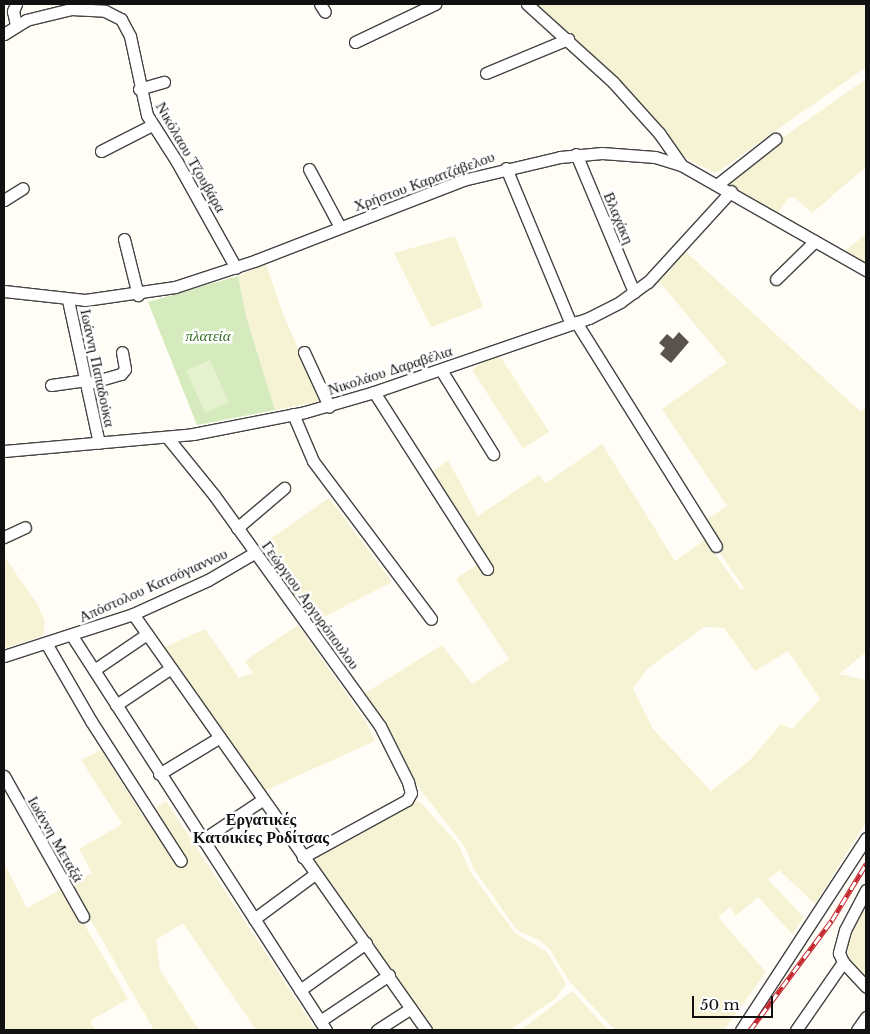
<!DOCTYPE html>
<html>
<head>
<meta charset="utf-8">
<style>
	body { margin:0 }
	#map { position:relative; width:870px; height:1034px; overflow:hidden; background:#fffdf5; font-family:"Libre Baskerville",serif }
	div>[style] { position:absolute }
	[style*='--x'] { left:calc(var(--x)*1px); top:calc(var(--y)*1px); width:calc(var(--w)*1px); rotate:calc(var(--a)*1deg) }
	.farmland>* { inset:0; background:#f6f3d4; transform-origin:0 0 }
	.green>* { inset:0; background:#d5ebbd }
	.pitch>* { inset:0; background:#e6f2cf; transform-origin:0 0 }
	.building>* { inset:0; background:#5a524d }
	.roads { filter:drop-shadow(1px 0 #444) drop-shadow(-1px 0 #444) drop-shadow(0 1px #444) drop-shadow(0 -1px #444) }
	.minor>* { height:11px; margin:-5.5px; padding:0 5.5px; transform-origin:5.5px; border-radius:5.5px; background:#fff }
	.rail>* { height:5px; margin-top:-2.5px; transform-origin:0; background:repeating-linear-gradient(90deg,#fff 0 9px,#c4262e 0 18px); box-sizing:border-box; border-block:1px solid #c4262e }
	span { translate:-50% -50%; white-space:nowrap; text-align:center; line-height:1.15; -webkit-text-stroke:5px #fff; paint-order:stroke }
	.street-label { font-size:15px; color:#111 }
	.park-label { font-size:15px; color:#2f6b1f; font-style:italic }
	.neighbourhood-label { font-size:16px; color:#111; font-weight:700 }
	.frame { position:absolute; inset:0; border:5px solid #111; pointer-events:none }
	.scale { position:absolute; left:692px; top:996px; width:81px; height:22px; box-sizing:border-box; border:2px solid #111; border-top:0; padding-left:6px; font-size:15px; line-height:18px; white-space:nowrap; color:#111; -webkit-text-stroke:4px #fff; paint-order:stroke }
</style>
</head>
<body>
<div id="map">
	<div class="farmland">
		<div style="clip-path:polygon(536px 4px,866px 4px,866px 67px,716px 173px,686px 158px,620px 82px)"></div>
		<div style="clip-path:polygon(866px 79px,866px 167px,812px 213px,794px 197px,788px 198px,778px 213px,727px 183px,732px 173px)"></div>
		<div style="clip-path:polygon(866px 234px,866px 264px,845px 251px)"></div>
		<div style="clip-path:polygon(455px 236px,483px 307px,431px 327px,394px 253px)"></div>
		<div style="clip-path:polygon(evenodd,684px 250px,861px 412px,866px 406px,866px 652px,839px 674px,866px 680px,866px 822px,815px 904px,779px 870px,768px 880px,804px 917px,792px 934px,758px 897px,736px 916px,730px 907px,718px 917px,766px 972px,724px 1030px,615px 1030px,569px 981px,551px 951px,541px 941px,518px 931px,511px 922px,474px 869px,465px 847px,409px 775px,362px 695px,442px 645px,472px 684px,509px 659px,456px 579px,482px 561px,427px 476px,448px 460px,478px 516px,539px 475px,546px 483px,602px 444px,675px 561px,705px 540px,741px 590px,744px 588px,700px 524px,727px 506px,662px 409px,727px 363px,657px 279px,684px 250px,704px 627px,724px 628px,755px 671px,788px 651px,820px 699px,792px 729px,781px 724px,750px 760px,711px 791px,653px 729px,633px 689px,647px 669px,704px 627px)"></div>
		<div style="clip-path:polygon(266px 264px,283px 314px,321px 401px,275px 410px,246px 316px,238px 276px)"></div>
		<div style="left:498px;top:353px;width:94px;height:31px;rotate:57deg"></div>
		<div style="clip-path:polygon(329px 498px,392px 582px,310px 624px,256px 549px)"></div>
		<div style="clip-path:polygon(4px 556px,37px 604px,45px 621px,43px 636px,4px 648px)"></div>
		<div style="clip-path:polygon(298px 625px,366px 722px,375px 741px,262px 792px,160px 649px,205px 629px,239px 678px,253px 673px,245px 661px)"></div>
		<div style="clip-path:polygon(101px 750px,143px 816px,166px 801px,316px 1030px,256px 1030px,183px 923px,156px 940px,160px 970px,199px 1030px,154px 1030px,70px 884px,92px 873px,79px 849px,122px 824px,81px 760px)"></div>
		<div style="clip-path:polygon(415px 800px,422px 804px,458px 844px,471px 873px,515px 933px,546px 951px,563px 978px,566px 984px,556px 998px,510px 1030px,426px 1030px,307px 857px)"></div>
		<div style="clip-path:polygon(4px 863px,27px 908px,63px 888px,128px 999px,90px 1021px,95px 1030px,4px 1030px)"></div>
		<div style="clip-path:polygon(866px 898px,866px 984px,842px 961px,844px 937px)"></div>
		<div style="clip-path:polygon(572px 991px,608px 1030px,520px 1030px,530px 1023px)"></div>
	</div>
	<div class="green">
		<div style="clip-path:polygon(238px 276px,246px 316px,275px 410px,197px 425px,148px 302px)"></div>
	</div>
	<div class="pitch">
		<div style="left:210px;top:360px;width:46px;height:26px;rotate:66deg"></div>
	</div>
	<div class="building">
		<div style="clip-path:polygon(679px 332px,689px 342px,671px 363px,660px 354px,665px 348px,659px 343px,667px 334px,673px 339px)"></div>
	</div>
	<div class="roads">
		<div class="minor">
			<div style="--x:16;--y:4;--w:8;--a:113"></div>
			<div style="--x:13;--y:11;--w:14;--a:78"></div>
			<div style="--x:320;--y:4;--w:9;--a:58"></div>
			<div style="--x:527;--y:4;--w:116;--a:42.2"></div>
			<div style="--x:613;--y:82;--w:69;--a:48"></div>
			<div style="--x:659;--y:133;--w:39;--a:55"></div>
			<div style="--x:4;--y:34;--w:26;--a:-32"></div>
			<div style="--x:26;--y:20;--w:46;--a:-13.7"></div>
			<div style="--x:71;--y:9;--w:34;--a:3"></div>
			<div style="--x:105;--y:11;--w:18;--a:27"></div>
			<div style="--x:121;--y:19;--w:19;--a:62"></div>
			<div style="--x:130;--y:36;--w:81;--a:77.9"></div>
			<div style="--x:147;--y:115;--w:56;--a:57.4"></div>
			<div style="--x:177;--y:162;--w:121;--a:60.9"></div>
			<div style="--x:355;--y:42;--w:89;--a:-25.4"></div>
			<div style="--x:486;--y:73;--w:89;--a:-22.5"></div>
			<div style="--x:139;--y:89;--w:26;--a:-16"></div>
			<div style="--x:101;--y:151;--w:57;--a:-27"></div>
			<div style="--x:576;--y:154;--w:150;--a:67.2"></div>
			<div style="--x:506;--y:168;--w:169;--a:67.4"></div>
			<div style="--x:309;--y:169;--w:66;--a:61.9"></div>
			<div style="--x:718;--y:184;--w:73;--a:-38.3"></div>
			<div style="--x:4;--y:200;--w:22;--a:-32"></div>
			<div style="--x:124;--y:239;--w:58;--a:76"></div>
			<div style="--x:776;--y:279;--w:54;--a:-44.3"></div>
			<div style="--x:4;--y:291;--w:81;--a:6.3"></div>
			<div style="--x:85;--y:300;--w:91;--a:-8.2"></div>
			<div style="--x:175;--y:287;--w:86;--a:-18.2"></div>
			<div style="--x:257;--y:260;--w:221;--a:-21.2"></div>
			<div style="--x:463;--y:180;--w:100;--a:-13.3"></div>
			<div style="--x:560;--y:157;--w:42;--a:-5.4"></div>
			<div style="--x:602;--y:153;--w:53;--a:4.3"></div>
			<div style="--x:655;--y:157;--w:27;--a:17"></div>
			<div style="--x:681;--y:165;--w:213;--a:29.6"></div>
			<div style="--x:68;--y:300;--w:146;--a:77.8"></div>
			<div style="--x:576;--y:322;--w:264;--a:58"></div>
			<div style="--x:304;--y:352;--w:60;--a:65.2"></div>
			<div style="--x:441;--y:370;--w:99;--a:58.2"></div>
			<div style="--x:86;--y:384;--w:36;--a:-16"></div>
			<div style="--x:121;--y:374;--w:6;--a:-51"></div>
			<div style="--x:125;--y:369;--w:17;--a:-100"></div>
			<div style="--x:51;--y:385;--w:34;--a:-8"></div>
			<div style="--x:374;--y:392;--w:210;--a:57.4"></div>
			<div style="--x:293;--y:414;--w:51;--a:66.9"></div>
			<div style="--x:313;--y:461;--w:197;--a:53.2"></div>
			<div style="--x:167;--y:437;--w:75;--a:51"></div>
			<div style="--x:214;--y:495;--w:284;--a:54.3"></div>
			<div style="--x:380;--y:726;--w:63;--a:63.4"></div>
			<div style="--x:408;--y:782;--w:11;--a:75"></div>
			<div style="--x:411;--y:793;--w:8;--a:120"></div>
			<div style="--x:407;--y:800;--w:119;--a:151.3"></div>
			<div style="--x:4;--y:451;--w:190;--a:-5.1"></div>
			<div style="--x:193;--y:434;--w:114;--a:-11.1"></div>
			<div style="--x:305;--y:412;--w:72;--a:-16.2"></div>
			<div style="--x:374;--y:392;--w:227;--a:-19"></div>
			<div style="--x:589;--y:318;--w:35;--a:-27"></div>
			<div style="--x:620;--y:302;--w:34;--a:-36"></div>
			<div style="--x:648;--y:282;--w:123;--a:-47.6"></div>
			<div style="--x:237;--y:528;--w:62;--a:-40.4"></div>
			<div style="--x:4;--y:537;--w:23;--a:-25"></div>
			<div style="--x:133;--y:614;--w:509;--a:54.84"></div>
			<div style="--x:72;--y:636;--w:469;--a:57.2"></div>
			<div style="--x:46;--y:643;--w:90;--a:60"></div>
			<div style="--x:91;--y:721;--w:166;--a:57.3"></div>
			<div style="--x:4;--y:656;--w:136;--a:-18"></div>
			<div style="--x:133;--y:614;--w:82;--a:-24.4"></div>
			<div style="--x:208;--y:580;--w:53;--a:-30.4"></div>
			<div style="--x:94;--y:670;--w:64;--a:-34.2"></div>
			<div style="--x:116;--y:705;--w:66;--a:-33.9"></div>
			<div style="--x:159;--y:774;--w:71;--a:-31.2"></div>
			<div style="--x:4;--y:776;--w:161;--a:60.6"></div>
			<div style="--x:202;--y:840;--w:72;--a:-33.7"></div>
			<div style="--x:866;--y:890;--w:45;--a:117.7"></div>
			<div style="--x:845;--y:930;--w:24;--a:105"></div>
			<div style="--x:839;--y:953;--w:10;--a:66"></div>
			<div style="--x:843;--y:962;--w:34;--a:47"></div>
			<div style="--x:254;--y:919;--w:76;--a:-36.4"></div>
			<div style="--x:300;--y:990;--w:81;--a:-35.5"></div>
			<div style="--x:320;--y:1021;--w:83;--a:-33.7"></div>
			<div style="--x:377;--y:1030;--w:40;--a:-32.9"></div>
			<div style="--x:741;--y:1030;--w:229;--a:-56.9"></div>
			<div style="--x:796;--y:1030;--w:83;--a:-55.3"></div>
			<div style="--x:857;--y:1030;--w:16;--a:-55"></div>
		</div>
	</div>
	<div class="rail">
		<div style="--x:750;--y:1030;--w:137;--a:-53.3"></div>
		<div style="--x:832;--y:920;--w:66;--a:-58.7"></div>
	</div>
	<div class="street-label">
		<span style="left:191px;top:157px;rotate:60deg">Νικόλαου Τζουβάρα</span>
		<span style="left:424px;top:181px;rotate:-20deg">Χρήστου Καρατζάβελου</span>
		<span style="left:619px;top:218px;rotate:67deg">Βλαχάκη</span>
		<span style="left:98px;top:368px;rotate:78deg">Ιωάννη Παπαδούκα</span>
		<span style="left:390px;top:370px;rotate:-18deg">Νικολάου Δαραβέλια</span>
		<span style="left:153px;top:585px;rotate:-24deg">Απόστολου Κατσόγιαννου</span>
		<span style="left:311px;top:605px;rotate:54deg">Γεώργιου Αργυρόπουλου</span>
		<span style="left:56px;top:839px;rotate:60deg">Ιωάννη Μεταξά</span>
	</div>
	<div class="park-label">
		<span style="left:208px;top:336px">πλατεία</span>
	</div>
	<div class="neighbourhood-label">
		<span style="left:261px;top:828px">Εργατικές<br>Κατοικίες Ροδίτσας</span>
	</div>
	<div class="frame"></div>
	<div class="scale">50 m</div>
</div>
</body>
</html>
